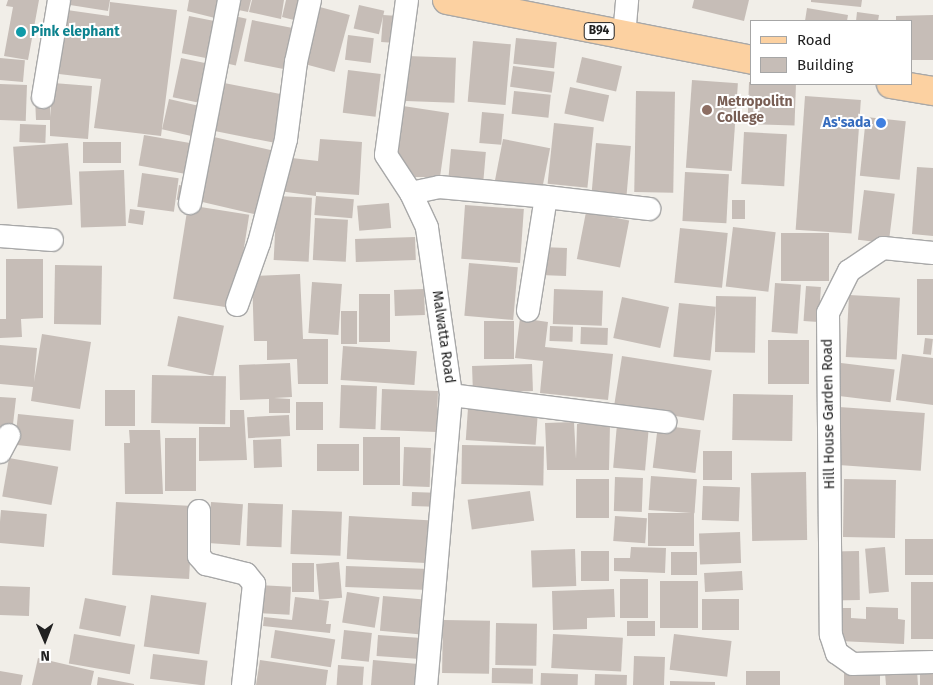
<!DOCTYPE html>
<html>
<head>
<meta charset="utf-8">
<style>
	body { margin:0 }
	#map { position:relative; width:933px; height:685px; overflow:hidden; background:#f1eee8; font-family:"Fira Sans",sans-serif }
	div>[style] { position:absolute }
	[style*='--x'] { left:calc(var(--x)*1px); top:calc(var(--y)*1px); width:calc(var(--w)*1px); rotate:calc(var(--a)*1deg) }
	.building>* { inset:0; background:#c6bdb7; transform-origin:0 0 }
	.roads { filter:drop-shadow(1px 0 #a8a8a8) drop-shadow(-1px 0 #a8a8a8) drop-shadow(0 1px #a8a8a8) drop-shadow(0 -1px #a8a8a8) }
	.minor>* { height:22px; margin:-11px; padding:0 11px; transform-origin:11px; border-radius:11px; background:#fff }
	.major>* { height:28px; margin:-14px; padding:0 14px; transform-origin:14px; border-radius:14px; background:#fcd1a1 }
	.dots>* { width:14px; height:14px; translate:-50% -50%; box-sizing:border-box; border:2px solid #fff; border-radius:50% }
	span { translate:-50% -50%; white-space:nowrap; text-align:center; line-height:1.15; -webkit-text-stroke:4px #fff; paint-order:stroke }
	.shield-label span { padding:1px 4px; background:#fff; border:1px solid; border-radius:4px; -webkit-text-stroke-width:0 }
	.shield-label { font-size:12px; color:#212121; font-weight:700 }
	.culture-label { font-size:14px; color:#0d838f; font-weight:700 }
	.left { translate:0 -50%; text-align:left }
	.education-label { font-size:14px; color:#785e54; font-weight:700 }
	.shop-label { font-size:14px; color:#366cbe; font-weight:700 }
	.right { translate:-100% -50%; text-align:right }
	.street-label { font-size:14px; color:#212121 }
	.legend { position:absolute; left:750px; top:20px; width:162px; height:65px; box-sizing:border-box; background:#fff; border:1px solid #a6a6a6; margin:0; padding:6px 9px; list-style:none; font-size:15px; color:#212121 }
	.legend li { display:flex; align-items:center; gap:10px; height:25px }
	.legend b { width:25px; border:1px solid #a6a6a6 }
	.north { position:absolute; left:20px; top:615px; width:50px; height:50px; -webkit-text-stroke:4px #fff; paint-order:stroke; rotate:179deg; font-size:14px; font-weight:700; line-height:20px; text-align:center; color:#212121 }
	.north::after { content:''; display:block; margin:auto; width:18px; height:22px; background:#212121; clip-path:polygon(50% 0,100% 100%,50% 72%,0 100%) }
</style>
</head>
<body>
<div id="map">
	<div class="building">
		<div style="clip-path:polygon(8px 0,39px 0,28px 60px,4px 56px,13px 7px,6px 6px)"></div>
		<div style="clip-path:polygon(71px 0,110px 0,108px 11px,70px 5px)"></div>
		<div style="clip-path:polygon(189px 0,224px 0,219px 19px,187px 11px)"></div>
		<div style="clip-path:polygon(231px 0,251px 0,248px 12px,229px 8px)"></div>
		<div style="clip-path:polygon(252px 0,284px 0,281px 19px,249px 12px)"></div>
		<div style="clip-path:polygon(286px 0,308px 0,302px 22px,282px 17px)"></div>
		<div style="clip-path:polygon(694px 0,749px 0,744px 21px,692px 8px)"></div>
		<div style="clip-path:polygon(811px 0,862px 0,861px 7px,811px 2px)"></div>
		<div style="clip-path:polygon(110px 2px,177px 10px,161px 136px,94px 128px,101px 79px,59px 74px,67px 10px,109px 16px)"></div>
		<div style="left:359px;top:5px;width:26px;height:24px;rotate:13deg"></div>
		<div style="left:316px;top:6px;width:35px;height:59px;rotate:15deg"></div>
		<div style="clip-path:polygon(807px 8px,848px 15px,847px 21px,805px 21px)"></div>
		<div style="clip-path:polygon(857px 12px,879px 15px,878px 21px,856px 21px)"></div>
		<div style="left:230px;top:15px;width:17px;height:48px;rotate:13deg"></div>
		<div style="left:383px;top:15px;width:15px;height:27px;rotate:4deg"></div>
		<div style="clip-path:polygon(933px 15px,933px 60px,912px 60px,912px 21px,896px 21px,896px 16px)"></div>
		<div style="left:189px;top:16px;width:31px;height:38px;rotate:11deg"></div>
		<div style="left:252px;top:20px;width:48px;height:42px;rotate:11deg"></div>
		<div style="left:348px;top:35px;width:26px;height:25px;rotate:7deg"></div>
		<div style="left:516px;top:38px;width:41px;height:26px;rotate:6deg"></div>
		<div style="left:473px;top:41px;width:38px;height:61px;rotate:5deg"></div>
		<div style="left:407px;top:56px;width:49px;height:45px;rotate:2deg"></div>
		<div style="left:582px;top:57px;width:41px;height:26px;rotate:13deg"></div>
		<div style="left:0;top:58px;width:25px;height:22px;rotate:5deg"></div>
		<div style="left:181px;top:58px;width:33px;height:40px;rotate:12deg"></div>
		<div style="left:513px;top:66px;width:42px;height:21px;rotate:8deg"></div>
		<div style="left:348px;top:70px;width:33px;height:43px;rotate:7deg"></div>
		<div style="left:692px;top:80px;width:46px;height:88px;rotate:4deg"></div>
		<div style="left:749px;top:82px;width:47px;height:42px;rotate:2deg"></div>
		<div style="clip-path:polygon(53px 83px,92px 86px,88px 139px,50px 136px,50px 120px,36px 120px,35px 98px,50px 97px,50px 117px)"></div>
		<div style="left:224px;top:83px;width:65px;height:49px;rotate:11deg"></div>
		<div style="left:0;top:84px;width:27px;height:36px;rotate:2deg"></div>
		<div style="left:570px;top:87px;width:40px;height:27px;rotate:12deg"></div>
		<div style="left:514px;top:91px;width:37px;height:23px;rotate:6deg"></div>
		<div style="left:636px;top:91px;width:39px;height:101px;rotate:1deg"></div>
		<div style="left:805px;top:96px;width:56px;height:134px;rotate:4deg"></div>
		<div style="left:169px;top:99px;width:39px;height:31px;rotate:13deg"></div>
		<div style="clip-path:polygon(403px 106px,449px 113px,440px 177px,415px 177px,396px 150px)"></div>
		<div style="left:482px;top:112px;width:22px;height:31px;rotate:5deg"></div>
		<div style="left:866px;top:117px;width:40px;height:59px;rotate:6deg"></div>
		<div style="left:554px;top:123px;width:40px;height:61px;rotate:6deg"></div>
		<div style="left:20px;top:124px;width:26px;height:18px;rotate:2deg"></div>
		<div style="left:744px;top:132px;width:43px;height:52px;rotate:3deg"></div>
		<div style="left:144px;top:135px;width:51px;height:31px;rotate:10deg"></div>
		<div style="left:214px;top:137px;width:66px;height:66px;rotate:13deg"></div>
		<div style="clip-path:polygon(320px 139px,362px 142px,359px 195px,316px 192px,316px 196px,279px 191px,283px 157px,318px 161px)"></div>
		<div style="left:503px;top:139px;width:48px;height:43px;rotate:11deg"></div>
		<div style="left:121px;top:142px;width:21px;height:38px;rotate:90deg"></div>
		<div style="left:68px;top:143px;width:62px;height:55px;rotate:86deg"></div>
		<div style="left:596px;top:143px;width:35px;height:52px;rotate:5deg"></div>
		<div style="left:451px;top:149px;width:35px;height:33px;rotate:5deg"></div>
		<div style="clip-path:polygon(917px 167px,933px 168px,933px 236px,912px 234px)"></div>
		<div style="left:124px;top:170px;width:56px;height:45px;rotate:88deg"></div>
		<div style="left:685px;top:172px;width:44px;height:49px;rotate:3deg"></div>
		<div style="left:142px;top:173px;width:37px;height:34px;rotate:8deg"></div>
		<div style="left:179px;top:185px;width:13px;height:15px;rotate:9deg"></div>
		<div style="left:864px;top:190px;width:31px;height:50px;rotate:7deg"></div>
		<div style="left:277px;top:196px;width:35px;height:64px;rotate:3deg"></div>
		<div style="left:316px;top:196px;width:38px;height:19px;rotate:5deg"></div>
		<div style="left:732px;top:200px;width:13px;height:19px"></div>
		<div style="left:389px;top:203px;width:25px;height:32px;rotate:85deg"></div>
		<div style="left:188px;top:205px;width:62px;height:95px;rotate:9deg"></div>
		<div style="left:465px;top:205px;width:59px;height:54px;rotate:4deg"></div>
		<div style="left:130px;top:209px;width:15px;height:14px;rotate:8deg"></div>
		<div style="left:586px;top:212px;width:44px;height:48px;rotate:11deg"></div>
		<div style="left:315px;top:218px;width:33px;height:42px;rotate:3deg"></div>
		<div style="left:733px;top:227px;width:43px;height:60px;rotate:7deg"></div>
		<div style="left:680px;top:228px;width:48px;height:55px;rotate:6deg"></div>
		<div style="left:829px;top:233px;width:48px;height:48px;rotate:90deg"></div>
		<div style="left:415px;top:237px;width:23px;height:60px;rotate:88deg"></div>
		<div style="left:541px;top:247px;width:26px;height:28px;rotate:2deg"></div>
		<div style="clip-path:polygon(6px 259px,43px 259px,43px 318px,21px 319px,22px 337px,0 338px,0 319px,6px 319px)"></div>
		<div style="left:469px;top:263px;width:49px;height:53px;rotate:5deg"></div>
		<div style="left:55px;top:265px;width:47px;height:59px;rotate:1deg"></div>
		<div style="clip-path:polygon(300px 274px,303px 339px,328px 339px,328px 384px,298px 384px,297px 359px,267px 360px,267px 341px,254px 341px,252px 276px)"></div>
		<div style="left:917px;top:279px;width:16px;height:56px"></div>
		<div style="left:312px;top:282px;width:30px;height:51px;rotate:4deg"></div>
		<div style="left:775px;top:283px;width:26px;height:49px;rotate:4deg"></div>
		<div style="left:806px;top:286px;width:15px;height:35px;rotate:4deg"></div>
		<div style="left:424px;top:289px;width:26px;height:30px;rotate:88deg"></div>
		<div style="left:554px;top:289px;width:49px;height:35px;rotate:2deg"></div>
		<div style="left:359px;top:294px;width:31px;height:48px"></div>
		<div style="left:849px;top:295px;width:51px;height:62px;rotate:3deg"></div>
		<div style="left:716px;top:296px;width:40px;height:56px;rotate:1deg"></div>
		<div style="left:622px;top:297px;width:48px;height:42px;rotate:12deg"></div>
		<div style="left:679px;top:303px;width:37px;height:54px;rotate:6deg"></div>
		<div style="left:341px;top:311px;width:16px;height:33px"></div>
		<div style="left:178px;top:316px;width:47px;height:51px;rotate:12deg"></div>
		<div style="clip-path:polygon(520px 318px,548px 322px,545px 347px,613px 354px,608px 400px,540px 393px,543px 361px,515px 358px)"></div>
		<div style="left:484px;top:321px;width:30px;height:38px"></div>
		<div style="left:550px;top:326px;width:23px;height:15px;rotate:2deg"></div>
		<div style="left:581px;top:327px;width:27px;height:17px;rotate:2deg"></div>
		<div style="clip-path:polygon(42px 334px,91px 342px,80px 409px,31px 401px,33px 387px,0 384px,0 345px,37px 348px,34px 382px)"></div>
		<div style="left:925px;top:338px;width:8px;height:16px;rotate:7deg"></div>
		<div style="left:768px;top:340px;width:41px;height:44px"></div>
		<div style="left:343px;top:346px;width:74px;height:34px;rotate:4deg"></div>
		<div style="clip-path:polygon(902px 354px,933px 358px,933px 405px,896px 400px)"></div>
		<div style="left:622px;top:356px;width:91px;height:51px;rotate:9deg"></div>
		<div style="clip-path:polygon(290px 363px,292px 397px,274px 398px,290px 399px,290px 413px,269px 413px,269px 399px,240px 400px,239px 365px)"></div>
		<div style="left:841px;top:363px;width:54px;height:33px;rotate:7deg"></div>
		<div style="left:532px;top:364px;width:27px;height:60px;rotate:88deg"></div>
		<div style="left:152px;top:375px;width:74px;height:48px;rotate:1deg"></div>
		<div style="left:341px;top:385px;width:36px;height:43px;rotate:2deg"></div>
		<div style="left:382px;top:389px;width:56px;height:41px;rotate:2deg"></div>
		<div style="left:105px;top:390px;width:30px;height:36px"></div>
		<div style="left:733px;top:394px;width:60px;height:46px;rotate:1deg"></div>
		<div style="clip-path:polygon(0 397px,16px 398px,11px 442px,0 441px)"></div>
		<div style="left:296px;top:402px;width:27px;height:28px"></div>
		<div style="left:839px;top:407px;width:86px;height:58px;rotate:4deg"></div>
		<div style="left:468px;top:408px;width:70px;height:32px;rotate:4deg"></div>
		<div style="clip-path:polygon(230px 410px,244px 410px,247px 460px,199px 461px,199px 427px,230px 427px)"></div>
		<div style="left:18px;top:414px;width:56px;height:31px;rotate:6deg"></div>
		<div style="left:289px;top:415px;width:21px;height:42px;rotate:87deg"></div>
		<div style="clip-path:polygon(574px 422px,576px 459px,577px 424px,610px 424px,609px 470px,547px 470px,545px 423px)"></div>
		<div style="left:617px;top:424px;width:32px;height:44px;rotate:5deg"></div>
		<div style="left:658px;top:425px;width:43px;height:43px;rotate:7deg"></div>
		<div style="clip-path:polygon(129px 430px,160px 430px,163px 494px,125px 494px,124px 443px,130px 443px)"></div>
		<div style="left:363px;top:437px;width:37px;height:48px"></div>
		<div style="left:165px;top:438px;width:31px;height:53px"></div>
		<div style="left:281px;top:439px;width:28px;height:28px;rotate:88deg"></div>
		<div style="left:317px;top:444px;width:42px;height:27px"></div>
		<div style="left:462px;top:445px;width:82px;height:39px;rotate:1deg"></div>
		<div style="left:404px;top:447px;width:27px;height:39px;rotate:2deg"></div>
		<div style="left:703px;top:451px;width:29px;height:29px"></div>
		<div style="left:9px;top:458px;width:50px;height:39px;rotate:10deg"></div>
		<div style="left:806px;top:472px;width:68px;height:55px;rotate:89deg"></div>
		<div style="left:651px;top:476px;width:46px;height:34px;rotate:4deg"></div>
		<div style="left:615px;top:477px;width:28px;height:34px;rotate:2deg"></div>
		<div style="left:576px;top:479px;width:33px;height:39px"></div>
		<div style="left:844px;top:479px;width:52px;height:58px;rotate:1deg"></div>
		<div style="left:703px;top:486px;width:37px;height:34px;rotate:2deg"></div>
		<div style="left:530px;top:491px;width:30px;height:63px;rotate:82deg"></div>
		<div style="left:412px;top:492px;width:23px;height:14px;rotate:2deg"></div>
		<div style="left:116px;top:502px;width:77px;height:73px;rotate:3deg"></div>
		<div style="left:211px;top:502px;width:32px;height:41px;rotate:4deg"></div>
		<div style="left:248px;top:503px;width:35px;height:43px;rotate:2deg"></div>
		<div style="left:1px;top:510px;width:46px;height:33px;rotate:5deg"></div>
		<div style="left:292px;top:510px;width:50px;height:44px;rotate:2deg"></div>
		<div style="left:648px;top:513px;width:46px;height:33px"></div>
		<div style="left:349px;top:516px;width:84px;height:43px;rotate:3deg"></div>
		<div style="left:615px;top:516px;width:32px;height:25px;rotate:4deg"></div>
		<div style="left:740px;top:532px;width:31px;height:41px;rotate:88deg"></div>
		<div style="left:933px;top:539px;width:36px;height:28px;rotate:90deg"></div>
		<div style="clip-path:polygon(631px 547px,666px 548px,665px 573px,614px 571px,614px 558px,630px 558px)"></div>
		<div style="left:885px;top:547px;width:45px;height:20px;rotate:85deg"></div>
		<div style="left:575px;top:549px;width:37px;height:44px;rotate:88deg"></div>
		<div style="left:609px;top:551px;width:30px;height:28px;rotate:90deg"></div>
		<div style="left:859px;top:551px;width:49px;height:27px;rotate:89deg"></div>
		<div style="left:671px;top:552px;width:26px;height:23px"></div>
		<div style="left:339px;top:562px;width:36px;height:23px;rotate:85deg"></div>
		<div style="left:292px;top:563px;width:22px;height:29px"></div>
		<div style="left:346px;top:566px;width:84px;height:21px;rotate:2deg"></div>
		<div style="left:742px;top:571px;width:19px;height:38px;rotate:87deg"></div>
		<div style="left:620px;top:579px;width:28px;height:39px"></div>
		<div style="left:660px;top:581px;width:38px;height:47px"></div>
		<div style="left:911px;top:582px;width:22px;height:57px"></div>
		<div style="left:258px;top:585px;width:33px;height:28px;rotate:3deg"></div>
		<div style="left:0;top:586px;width:30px;height:29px;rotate:2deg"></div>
		<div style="clip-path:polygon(614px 589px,615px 617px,587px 618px,587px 629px,553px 630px,552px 591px)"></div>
		<div style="left:347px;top:592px;width:33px;height:31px;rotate:9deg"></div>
		<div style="left:151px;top:595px;width:56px;height:52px;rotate:8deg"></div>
		<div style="left:383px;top:596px;width:47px;height:35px;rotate:5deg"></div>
		<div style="clip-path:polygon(295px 597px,329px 601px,326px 624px,331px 624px,330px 633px,263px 626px,264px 617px,292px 620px)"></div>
		<div style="left:85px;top:598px;width:42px;height:31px;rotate:11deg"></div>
		<div style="left:702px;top:599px;width:37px;height:31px"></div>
		<div style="clip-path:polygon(866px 607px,898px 608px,898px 619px,905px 620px,904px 644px,839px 641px,840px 608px,851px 608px,851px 618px,866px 619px)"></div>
		<div style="left:443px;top:620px;width:47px;height:53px;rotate:1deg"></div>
		<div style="left:627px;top:621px;width:28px;height:15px"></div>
		<div style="left:496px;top:623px;width:41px;height:42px;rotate:1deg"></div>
		<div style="left:275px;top:630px;width:61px;height:28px;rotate:9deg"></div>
		<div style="left:344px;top:630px;width:28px;height:29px;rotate:6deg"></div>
		<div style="left:74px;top:634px;width:62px;height:30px;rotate:10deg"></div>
		<div style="left:553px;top:634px;width:70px;height:34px;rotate:3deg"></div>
		<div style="left:674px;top:634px;width:58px;height:36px;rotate:7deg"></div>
		<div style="left:378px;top:635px;width:44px;height:21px;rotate:4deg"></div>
		<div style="left:153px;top:654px;width:55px;height:25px;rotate:7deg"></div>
		<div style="left:634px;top:656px;width:31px;height:29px;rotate:2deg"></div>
		<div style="clip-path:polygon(38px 658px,94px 671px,91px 685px,32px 685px)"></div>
		<div style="clip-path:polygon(260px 660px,328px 670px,326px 685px,256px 685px)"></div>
		<div style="clip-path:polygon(373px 660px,418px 664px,416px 685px,371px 685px)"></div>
		<div style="left:338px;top:665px;width:26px;height:20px;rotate:4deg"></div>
		<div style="left:492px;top:668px;width:41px;height:15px;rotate:1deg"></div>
		<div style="left:844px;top:669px;width:36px;height:16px"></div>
		<div style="clip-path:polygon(0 671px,23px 675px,21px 685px,0 685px)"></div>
		<div style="left:780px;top:671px;width:14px;height:34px;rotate:90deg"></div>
		<div style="clip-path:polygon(917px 671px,918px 685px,886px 685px,885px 673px)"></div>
		<div style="left:541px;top:673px;width:37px;height:12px;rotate:2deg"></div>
		<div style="left:595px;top:674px;width:32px;height:11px;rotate:2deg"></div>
		<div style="left:920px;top:674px;width:13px;height:11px"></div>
		<div style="clip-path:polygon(98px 677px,134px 684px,134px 685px,97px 685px)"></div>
		<div style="clip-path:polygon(670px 681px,715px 682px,715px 685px,670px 685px)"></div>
	</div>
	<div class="roads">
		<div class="minor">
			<div style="--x:407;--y:0;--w:156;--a:97.7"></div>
			<div style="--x:386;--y:155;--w:45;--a:56.7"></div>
			<div style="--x:411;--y:193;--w:38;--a:65"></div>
			<div style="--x:427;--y:228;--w:169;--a:81.8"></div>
			<div style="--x:451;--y:395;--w:291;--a:94.9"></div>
			<div style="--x:624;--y:36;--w:36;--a:-85"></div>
			<div style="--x:43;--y:97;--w:98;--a:-80.6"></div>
			<div style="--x:411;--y:193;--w:29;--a:-12"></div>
			<div style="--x:439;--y:187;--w:107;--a:5.3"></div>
			<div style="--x:546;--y:197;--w:115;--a:99"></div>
			<div style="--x:546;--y:197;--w:104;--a:6.6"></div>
			<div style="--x:190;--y:203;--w:207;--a:-79.1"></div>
			<div style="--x:0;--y:236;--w:52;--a:4.4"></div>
			<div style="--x:933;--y:253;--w:50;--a:-174.3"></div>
			<div style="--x:883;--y:248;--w:41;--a:145.9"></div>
			<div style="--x:849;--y:271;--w:47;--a:116.6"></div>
			<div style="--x:828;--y:313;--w:322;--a:89.5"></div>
			<div style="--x:831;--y:635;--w:19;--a:72"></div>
			<div style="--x:837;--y:653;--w:19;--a:35"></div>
			<div style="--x:853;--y:664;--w:80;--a:-1.4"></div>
			<div style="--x:237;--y:305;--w:66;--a:-70.5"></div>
			<div style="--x:259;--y:243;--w:107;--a:-75.4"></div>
			<div style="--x:286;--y:139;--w:78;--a:-82.6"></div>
			<div style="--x:296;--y:62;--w:64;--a:-77.3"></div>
			<div style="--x:451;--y:395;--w:216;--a:7.2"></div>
			<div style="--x:0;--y:452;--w:19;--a:-62"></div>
			<div style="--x:199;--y:511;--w:45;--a:90"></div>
			<div style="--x:199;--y:556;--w:11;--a:49"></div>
			<div style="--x:206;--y:564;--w:41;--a:14"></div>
			<div style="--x:246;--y:574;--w:13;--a:51"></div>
			<div style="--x:254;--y:584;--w:102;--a:96.2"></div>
		</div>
		<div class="major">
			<div style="--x:447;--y:0;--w:311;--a:11.1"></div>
			<div style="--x:891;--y:84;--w:43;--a:9.5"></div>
		</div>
	</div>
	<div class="dots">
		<div style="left:21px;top:32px;background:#0f9aa8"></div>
		<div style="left:707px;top:110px;background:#8d6e63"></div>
		<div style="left:881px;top:123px;background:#3f7fe0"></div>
	</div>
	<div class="shield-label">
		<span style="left:599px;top:31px">B94</span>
	</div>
	<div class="culture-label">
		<span class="left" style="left:31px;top:32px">Pink elephant</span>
	</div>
	<div class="education-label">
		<span class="left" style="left:717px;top:110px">Metropolitn<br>College</span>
	</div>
	<div class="shop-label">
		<span class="right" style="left:871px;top:123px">As'sada</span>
	</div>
	<div class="street-label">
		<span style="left:443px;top:337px;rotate:82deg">Malwatta Road</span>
		<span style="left:829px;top:414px;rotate:-91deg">Hill House Garden Road</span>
	</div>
	<ul class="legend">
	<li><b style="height:6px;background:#fcd1a1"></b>Road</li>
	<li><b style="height:14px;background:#c6bdb7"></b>Building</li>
	</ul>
	<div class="north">N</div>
</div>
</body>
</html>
